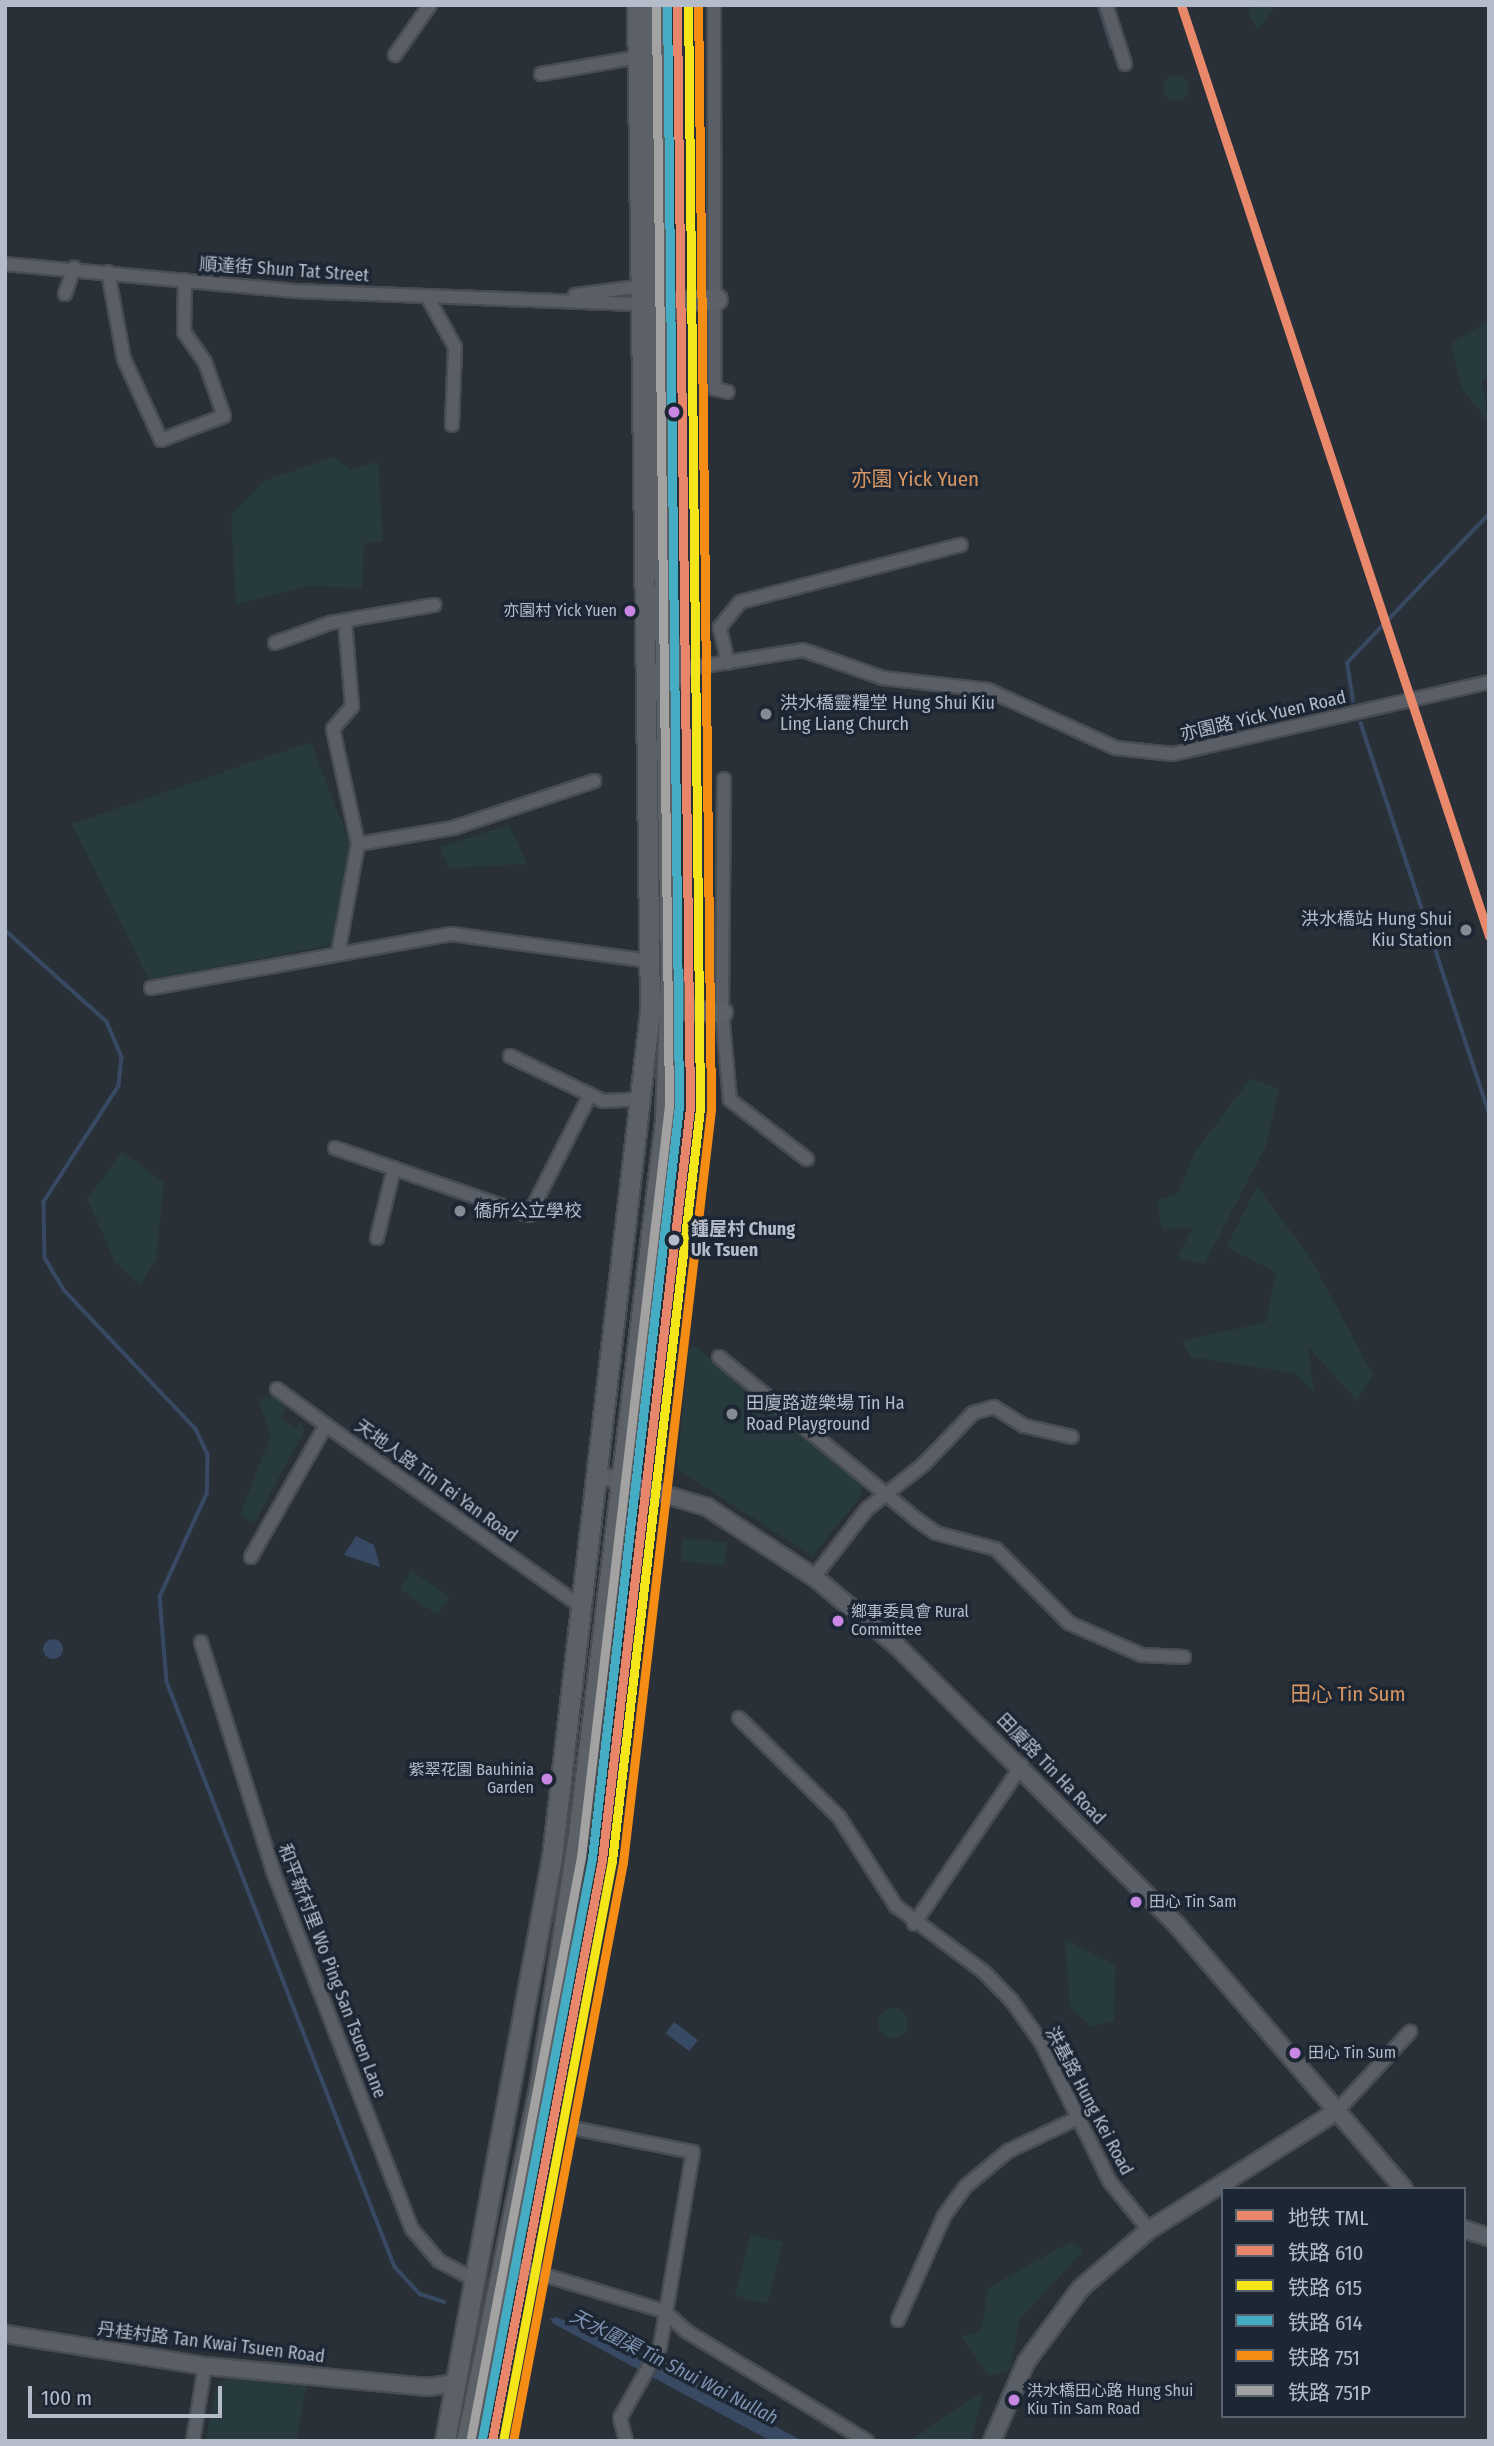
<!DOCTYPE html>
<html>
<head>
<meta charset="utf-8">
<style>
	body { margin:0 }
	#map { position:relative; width:1494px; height:2446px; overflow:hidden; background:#2a3038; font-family:"Fira Sans Condensed","Noto Sans SC",sans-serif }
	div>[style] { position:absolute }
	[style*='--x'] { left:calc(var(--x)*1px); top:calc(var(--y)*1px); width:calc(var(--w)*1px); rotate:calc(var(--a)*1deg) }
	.green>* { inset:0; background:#273a3e; transform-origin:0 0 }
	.round { border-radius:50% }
	.water>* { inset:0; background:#384963; transform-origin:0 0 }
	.stream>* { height:3.5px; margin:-1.75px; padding:0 1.75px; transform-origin:1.75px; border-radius:1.75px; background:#384963 }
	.roads { filter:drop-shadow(2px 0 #484c53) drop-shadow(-2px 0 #484c53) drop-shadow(0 2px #484c53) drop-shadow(0 -2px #484c53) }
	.minor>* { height:12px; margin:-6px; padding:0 6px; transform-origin:6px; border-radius:6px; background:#5a5e66 }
	.tertiary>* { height:16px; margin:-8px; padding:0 8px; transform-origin:8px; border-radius:8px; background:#5a5e66 }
	.primary>* { height:19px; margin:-9.5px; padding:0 9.5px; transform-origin:9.5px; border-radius:9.5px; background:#5c6168 }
	.rail-1>* { height:9px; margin:-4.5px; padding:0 4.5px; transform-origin:4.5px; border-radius:4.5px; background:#e8866b }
	.rail-2>* { height:9px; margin:-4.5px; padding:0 4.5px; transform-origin:4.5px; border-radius:4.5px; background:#f4e619 }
	.rail-3>* { height:9px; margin:-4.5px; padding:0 4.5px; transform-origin:4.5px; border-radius:4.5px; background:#44adc3 }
	.rail-4>* { height:9px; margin:-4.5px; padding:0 4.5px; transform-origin:4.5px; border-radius:4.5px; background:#f58c14 }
	.rail-5>* { height:9px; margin:-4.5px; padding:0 4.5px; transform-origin:4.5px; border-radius:4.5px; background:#a2a2a2 }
	.metro-1>* { height:9px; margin:-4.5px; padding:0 4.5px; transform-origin:4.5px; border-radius:4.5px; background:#e9886a }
	.dots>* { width:19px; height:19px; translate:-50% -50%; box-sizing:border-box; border:4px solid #1d2633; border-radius:50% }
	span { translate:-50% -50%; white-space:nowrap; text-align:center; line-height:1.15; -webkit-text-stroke:7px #1d2633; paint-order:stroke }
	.bus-label { font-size:16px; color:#b4bcc9 }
	.right { translate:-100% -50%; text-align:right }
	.left { translate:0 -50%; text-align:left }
	.street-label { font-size:18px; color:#b4bcc9 }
	.poi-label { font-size:18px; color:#b4bcc9 }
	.stop-label { font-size:18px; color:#b4bcc9; font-weight:700 }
	.water-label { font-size:19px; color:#7c92b1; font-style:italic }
	.quarter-label { font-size:21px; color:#d59563 }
	.frame { position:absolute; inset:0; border:7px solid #b4bcc9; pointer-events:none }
	.legend { position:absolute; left:1221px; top:2187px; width:245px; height:231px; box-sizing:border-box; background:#1d2633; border:2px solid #59626f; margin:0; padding:9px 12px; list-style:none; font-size:21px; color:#b4bcc9 }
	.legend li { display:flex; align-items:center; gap:14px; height:35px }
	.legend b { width:35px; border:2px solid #59626f }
	.scale { position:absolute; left:28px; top:2386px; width:194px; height:32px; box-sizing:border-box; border:4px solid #b4bcc9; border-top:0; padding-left:9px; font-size:21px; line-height:24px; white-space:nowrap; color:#b4bcc9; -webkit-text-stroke:5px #1d2633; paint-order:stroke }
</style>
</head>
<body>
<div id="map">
	<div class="green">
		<div style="clip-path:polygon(1251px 5px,1277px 5px,1258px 29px,1248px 14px)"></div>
		<div class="round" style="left:1163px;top:75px;width:26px;height:26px"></div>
		<div style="clip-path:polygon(1489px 320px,1489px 376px,1482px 380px,1489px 423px,1462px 389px,1451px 344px)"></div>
		<div style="clip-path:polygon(333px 457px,352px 470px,378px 461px,383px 541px,364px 543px,362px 588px,310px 586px,236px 604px,231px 516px,264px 481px)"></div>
		<div style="clip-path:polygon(311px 742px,352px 849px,332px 945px,149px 980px,72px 824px)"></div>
		<div style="clip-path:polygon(509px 825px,527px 864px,449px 868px,440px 847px)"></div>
		<div style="clip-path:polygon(1250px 1079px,1279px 1089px,1266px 1146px,1205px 1263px,1177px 1259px,1193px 1227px,1162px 1230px,1157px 1201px,1178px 1193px,1195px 1152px)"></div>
		<div style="clip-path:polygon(122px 1152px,164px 1182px,156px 1259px,140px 1285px,115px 1262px,87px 1199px)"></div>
		<div style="clip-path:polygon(1257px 1186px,1311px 1259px,1373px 1375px,1357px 1401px,1308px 1347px,1314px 1392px,1294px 1373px,1191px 1357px,1182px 1341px,1266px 1322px,1276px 1272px,1226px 1247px)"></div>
		<div style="clip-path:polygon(696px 1347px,865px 1482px,858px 1500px,812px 1556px,677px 1469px,689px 1348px)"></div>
		<div style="clip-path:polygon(276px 1396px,287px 1405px,280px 1418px,295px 1428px,300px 1421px,305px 1430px,254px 1523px,240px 1515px,271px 1435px,258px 1399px)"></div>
		<div style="left:683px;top:1538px;width:44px;height:23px;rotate:6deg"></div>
		<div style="left:412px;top:1571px;width:46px;height:22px;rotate:34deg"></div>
		<div style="clip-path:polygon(1065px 1940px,1115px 1965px,1114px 2021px,1091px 2027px,1070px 2007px)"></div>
		<div class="round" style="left:878px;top:2008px;width:30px;height:30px"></div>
		<div style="left:751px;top:2234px;width:33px;height:64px;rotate:14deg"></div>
		<div style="clip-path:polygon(1070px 2242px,1084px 2250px,1019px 2320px,1011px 2369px,989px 2376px,961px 2336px,981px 2331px,988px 2288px)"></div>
		<div style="clip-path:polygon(225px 2379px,307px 2385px,296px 2441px,206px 2441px,216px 2388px)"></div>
		<div style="clip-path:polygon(977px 2395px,983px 2395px,971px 2441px,911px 2440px)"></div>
	</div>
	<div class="water">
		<div style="clip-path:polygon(356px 1536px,374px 1545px,380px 1567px,344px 1555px)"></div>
		<div class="round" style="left:43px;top:1639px;width:20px;height:20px"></div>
		<div style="left:674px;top:2022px;width:30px;height:14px;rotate:37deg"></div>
		<div style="clip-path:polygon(556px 2317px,727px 2388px,723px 2399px,803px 2441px,771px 2441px,554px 2324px,550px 2319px)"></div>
	</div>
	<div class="stream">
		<div style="--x:1099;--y:5;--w:44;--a:72.8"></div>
		<div style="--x:1353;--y:701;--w:38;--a:-99"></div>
		<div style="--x:1347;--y:663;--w:206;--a:-46.4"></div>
		<div style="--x:1361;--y:723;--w:410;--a:71.8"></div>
		<div style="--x:5;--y:930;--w:137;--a:42"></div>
		<div style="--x:107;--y:1022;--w:38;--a:67"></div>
		<div style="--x:122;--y:1057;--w:29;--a:96"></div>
		<div style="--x:119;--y:1086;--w:138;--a:122.9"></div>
		<div style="--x:44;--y:1202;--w:56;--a:89"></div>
		<div style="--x:45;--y:1258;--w:37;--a:59"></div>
		<div style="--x:64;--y:1290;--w:192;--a:46.5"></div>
		<div style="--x:196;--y:1429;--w:29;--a:65"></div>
		<div style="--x:208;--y:1455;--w:39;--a:91"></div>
		<div style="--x:207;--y:1494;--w:113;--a:114.5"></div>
		<div style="--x:160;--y:1597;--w:85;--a:85.3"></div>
		<div style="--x:167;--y:1682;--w:628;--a:68.71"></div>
		<div style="--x:395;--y:2267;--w:37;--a:47"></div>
		<div style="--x:420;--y:2294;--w:25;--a:18"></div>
	</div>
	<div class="roads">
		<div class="minor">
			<div style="--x:714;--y:5;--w:384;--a:89.9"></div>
			<div style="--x:715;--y:389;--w:13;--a:13"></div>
			<div style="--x:1106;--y:5;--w:62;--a:72.1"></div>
			<div style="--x:395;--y:55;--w:61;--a:-55"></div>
			<div style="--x:541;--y:74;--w:98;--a:-9.9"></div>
			<div style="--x:5;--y:264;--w:291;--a:5.3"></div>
			<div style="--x:295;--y:291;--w:341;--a:2.2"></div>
			<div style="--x:108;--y:272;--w:88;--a:79.6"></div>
			<div style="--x:124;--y:359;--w:89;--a:65.4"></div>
			<div style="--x:161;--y:440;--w:67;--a:-20.9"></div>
			<div style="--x:224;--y:416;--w:57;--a:-109.4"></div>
			<div style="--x:205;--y:362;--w:37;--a:-125"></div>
			<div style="--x:184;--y:332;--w:52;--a:-88.9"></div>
			<div style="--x:65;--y:294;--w:28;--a:-71"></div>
			<div style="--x:575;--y:295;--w:62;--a:-7.5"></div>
			<div style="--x:427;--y:296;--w:58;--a:61.2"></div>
			<div style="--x:455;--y:347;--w:78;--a:92.2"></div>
			<div style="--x:669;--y:635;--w:38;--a:65"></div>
			<div style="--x:275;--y:643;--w:59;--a:-20"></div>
			<div style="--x:330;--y:623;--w:106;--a:-9.8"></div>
			<div style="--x:728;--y:663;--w:37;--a:-103"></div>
			<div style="--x:720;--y:627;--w:32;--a:-51"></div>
			<div style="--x:740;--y:602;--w:228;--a:-14.5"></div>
			<div style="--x:667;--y:693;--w:30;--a:-53"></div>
			<div style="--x:685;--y:669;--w:120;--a:-9.1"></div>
			<div style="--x:803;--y:650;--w:85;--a:19.3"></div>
			<div style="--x:883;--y:678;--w:106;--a:6.5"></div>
			<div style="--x:988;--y:690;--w:141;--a:24.4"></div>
			<div style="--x:1116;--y:748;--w:57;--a:6"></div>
			<div style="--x:1173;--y:754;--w:324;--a:-12.8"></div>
			<div style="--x:724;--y:779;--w:233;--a:90.5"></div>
			<div style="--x:722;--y:1012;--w:88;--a:84.8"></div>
			<div style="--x:730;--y:1100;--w:97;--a:37.5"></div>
			<div style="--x:358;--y:844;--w:96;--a:-9.6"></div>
			<div style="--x:453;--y:828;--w:149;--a:-18.4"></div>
			<div style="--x:338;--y:954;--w:112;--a:-79.7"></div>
			<div style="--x:358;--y:844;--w:118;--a:-102.3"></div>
			<div style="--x:333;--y:729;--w:30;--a:-50"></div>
			<div style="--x:352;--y:706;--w:85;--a:-94.7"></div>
			<div style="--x:151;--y:988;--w:305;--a:-10.2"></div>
			<div style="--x:451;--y:934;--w:203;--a:7.7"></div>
			<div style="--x:510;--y:1056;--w:103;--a:25.8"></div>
			<div style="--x:603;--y:1101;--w:39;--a:-3"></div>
			<div style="--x:335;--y:1148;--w:205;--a:19.1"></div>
			<div style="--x:529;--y:1215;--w:135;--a:-63.1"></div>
			<div style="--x:377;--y:1238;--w:72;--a:-76.3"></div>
			<div style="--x:719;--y:1357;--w:255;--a:39.4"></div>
			<div style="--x:916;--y:1519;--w:24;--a:35"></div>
			<div style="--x:936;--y:1533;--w:62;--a:14.9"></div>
			<div style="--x:996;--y:1549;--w:104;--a:45.4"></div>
			<div style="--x:1069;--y:1623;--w:80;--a:23.7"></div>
			<div style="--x:1142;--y:1655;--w:42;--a:2.7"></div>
			<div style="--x:277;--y:1389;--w:61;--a:36.3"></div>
			<div style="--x:251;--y:1557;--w:152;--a:-60.4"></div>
			<div style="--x:326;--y:1425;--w:313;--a:35.4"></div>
			<div style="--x:814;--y:1577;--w:86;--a:-52.1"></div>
			<div style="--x:867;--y:1509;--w:71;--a:-38.2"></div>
			<div style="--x:923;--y:1465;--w:72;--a:-46.1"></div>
			<div style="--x:973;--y:1413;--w:22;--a:-16"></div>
			<div style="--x:994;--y:1407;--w:36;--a:32"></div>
			<div style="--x:1025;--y:1426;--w:48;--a:13.2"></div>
			<div style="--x:201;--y:1642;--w:240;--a:72.5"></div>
			<div style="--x:273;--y:1871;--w:384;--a:68.8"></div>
			<div style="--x:412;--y:2229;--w:42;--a:49.8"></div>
			<div style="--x:439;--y:2261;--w:43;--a:27.8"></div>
			<div style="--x:739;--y:1718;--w:141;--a:44.7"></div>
			<div style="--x:839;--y:1817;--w:106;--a:57.4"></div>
			<div style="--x:896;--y:1906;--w:110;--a:36.9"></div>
			<div style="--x:984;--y:1972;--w:40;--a:46"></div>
			<div style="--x:1012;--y:2001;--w:50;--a:54.7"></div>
			<div style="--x:1041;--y:2042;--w:156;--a:63.8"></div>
			<div style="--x:1110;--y:2182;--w:62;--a:50.9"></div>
			<div style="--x:914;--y:1924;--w:192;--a:-55.8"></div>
			<div style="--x:1337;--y:2111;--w:108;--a:-47.3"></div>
			<div style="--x:578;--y:2129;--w:117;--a:11.3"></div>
			<div style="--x:693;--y:2152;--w:198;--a:99.6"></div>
			<div style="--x:660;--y:2347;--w:81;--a:119.4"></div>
			<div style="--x:620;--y:2418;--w:24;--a:75"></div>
			<div style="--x:497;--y:2284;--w:31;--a:-29"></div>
			<div style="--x:524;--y:2269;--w:146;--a:16.7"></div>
			<div style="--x:664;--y:2311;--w:30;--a:42"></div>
			<div style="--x:686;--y:2331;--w:212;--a:31.3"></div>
			<div style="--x:898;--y:2320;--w:114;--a:-66.1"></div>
			<div style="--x:944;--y:2216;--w:37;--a:-54"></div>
			<div style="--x:966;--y:2186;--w:55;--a:-39.8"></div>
			<div style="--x:1008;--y:2151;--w:80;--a:-25.3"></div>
			<div style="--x:193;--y:2441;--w:76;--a:-80.9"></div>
		</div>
		<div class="tertiary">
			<div style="--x:596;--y:1474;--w:116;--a:16.6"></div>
			<div style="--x:707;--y:1507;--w:128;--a:33.2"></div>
			<div style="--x:814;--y:1577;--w:107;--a:39.7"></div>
			<div style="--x:896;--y:1645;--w:397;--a:44.9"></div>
			<div style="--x:1177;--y:1925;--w:348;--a:49.3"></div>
			<div style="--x:1464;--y:2229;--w:26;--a:18"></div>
			<div style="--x:5;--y:2334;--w:203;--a:9.1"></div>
			<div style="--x:205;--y:2366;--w:224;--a:5.4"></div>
			<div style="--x:428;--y:2387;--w:27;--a:-8"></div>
			<div style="--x:992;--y:2441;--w:86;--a:-66.7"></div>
			<div style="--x:1026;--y:2362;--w:92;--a:-53.4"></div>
			<div style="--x:1081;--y:2288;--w:89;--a:-40.5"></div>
			<div style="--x:1149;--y:2230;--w:222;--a:-32.3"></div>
		</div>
		<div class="primary">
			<div style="--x:654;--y:5;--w:963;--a:89.05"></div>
			<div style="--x:670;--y:968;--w:45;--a:69.1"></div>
			<div style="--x:663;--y:318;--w:24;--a:-45"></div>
			<div style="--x:680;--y:301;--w:37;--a:-3"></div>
			<div style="--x:686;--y:1010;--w:36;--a:3"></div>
			<div style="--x:445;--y:2441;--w:594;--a:-79.62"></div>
			<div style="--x:552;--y:1857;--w:852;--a:-83.39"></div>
			<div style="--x:650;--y:1011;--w:1006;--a:-90.74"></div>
			<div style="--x:466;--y:2441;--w:359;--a:-78.3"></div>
			<div style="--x:539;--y:2089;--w:265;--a:-81.3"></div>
			<div style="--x:579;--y:1827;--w:712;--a:-83.06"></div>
			<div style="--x:665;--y:1120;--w:145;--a:-88"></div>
		</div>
	</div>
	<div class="rail-1">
		<div style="--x:492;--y:2441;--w:591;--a:-79.28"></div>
		<div style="--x:602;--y:1860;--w:758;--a:-83.33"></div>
		<div style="--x:690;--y:1107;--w:1102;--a:-90.68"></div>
	</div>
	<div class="rail-2">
		<div style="--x:503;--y:2441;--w:590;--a:-79.36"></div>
		<div style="--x:612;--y:1861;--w:758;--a:-83.33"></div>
		<div style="--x:700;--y:1108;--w:1103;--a:-90.62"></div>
	</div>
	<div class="rail-3">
		<div style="--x:482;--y:2439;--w:591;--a:-79.28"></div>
		<div style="--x:592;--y:1858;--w:757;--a:-83.4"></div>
		<div style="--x:679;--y:1106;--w:1101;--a:-90.62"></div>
	</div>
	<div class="rail-4">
		<div style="--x:513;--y:2441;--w:589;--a:-79.24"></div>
		<div style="--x:623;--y:1862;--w:758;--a:-83.33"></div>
		<div style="--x:711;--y:1109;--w:1104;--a:-90.67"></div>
	</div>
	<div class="rail-5">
		<div style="--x:471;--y:2437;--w:590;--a:-79.26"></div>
		<div style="--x:581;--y:1857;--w:756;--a:-83.32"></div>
		<div style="--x:669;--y:1106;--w:1101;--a:-90.68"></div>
	</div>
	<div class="metro-1">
		<div style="--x:1181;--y:5;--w:981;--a:71.69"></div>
	</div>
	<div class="dots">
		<div style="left:674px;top:412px;background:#c787e3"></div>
		<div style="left:630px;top:611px;background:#c787e3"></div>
		<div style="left:766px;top:714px;background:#848b96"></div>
		<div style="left:1466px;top:930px;background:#848b96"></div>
		<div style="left:460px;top:1211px;background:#848b96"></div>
		<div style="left:674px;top:1240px;background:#b4bcc9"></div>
		<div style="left:732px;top:1414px;background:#848b96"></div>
		<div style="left:838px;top:1621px;background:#c787e3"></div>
		<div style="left:547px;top:1779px;background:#c787e3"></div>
		<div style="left:1136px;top:1902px;background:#c787e3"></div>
		<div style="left:1295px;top:2053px;background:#c787e3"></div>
		<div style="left:1014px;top:2400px;background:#c787e3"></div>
	</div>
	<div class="bus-label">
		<span class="right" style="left:617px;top:611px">亦園村 Yick Yuen</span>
		<span class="left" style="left:851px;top:1621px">鄉事委員會 Rural<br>Committee</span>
		<span class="right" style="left:534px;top:1779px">紫翠花園 Bauhinia<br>Garden</span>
		<span class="left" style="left:1149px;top:1902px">田心 Tin Sam</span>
		<span class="left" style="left:1308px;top:2053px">田心 Tin Sum</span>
		<span class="left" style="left:1027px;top:2400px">洪水橋田心路 Hung Shui<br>Kiu Tin Sam Road</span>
	</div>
	<div class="street-label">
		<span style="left:284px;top:270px;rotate:4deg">順達街 Shun Tat Street</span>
		<span style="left:1263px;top:716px;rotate:-13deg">亦園路 Yick Yuen Road</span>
		<span style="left:436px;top:1481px;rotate:36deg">天地人路 Tin Tei Yan Road</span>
		<span style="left:1051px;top:1769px;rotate:46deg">田廈路 Tin Ha Road</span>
		<span style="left:332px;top:1971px;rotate:69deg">和平新村里 Wo Ping San Tsuen Lane</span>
		<span style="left:1089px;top:2101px;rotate:62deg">洪基路 Hung Kei Road</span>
		<span style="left:211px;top:2343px;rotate:7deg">丹桂村路 Tan Kwai Tsuen Road</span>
	</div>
	<div class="poi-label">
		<span class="left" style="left:780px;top:714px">洪水橋靈糧堂 Hung Shui Kiu<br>Ling Liang Church</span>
		<span class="right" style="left:1452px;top:930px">洪水橋站 Hung Shui<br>Kiu Station</span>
		<span class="left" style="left:474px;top:1211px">僑所公立學校</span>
		<span class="left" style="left:746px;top:1414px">田廈路遊樂場 Tin Ha<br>Road Playground</span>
	</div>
	<div class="stop-label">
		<span class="left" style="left:691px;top:1240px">鍾屋村 Chung<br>Uk Tsuen</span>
	</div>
	<div class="water-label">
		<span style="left:674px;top:2367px;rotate:27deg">天水圍渠 Tin Shui Wai Nullah</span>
	</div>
	<div class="quarter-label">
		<span style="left:915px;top:479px">亦園 Yick Yuen</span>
		<span style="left:1348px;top:1694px">田心 Tin Sum</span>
	</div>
	<div class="frame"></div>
	<ul class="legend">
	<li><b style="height:9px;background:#e9886a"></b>地铁 TML</li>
	<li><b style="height:9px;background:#e8866b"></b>铁路 610</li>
	<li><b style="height:9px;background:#f4e619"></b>铁路 615</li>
	<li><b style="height:9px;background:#44adc3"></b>铁路 614</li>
	<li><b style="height:9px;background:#f58c14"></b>铁路 751</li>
	<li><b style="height:9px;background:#a2a2a2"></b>铁路 751P</li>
	</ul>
	<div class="scale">100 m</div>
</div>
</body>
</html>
